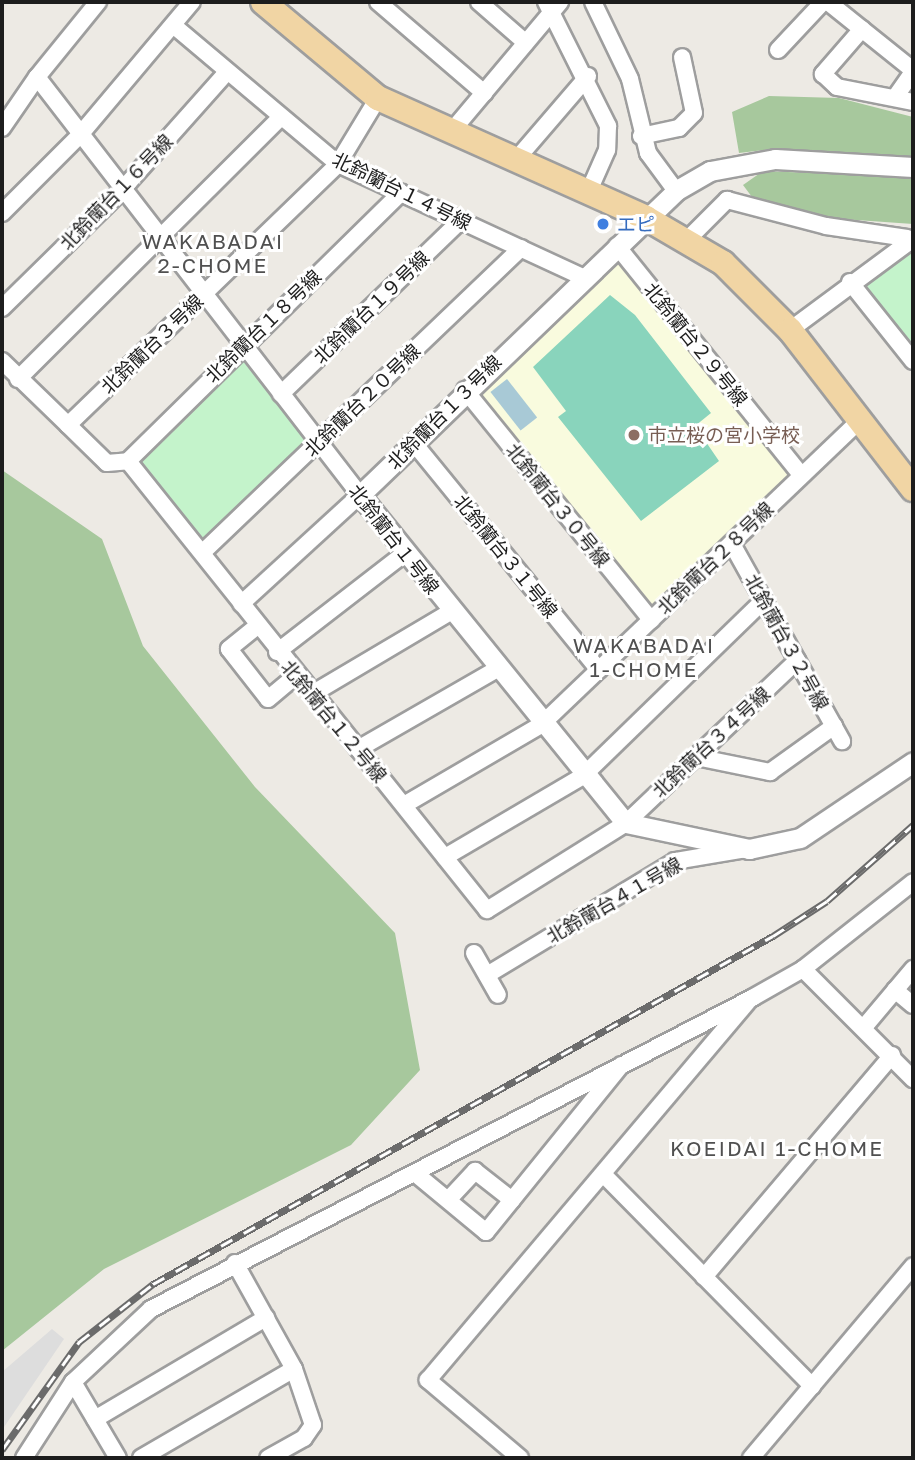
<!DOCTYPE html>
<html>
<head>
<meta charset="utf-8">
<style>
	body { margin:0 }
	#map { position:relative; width:915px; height:1460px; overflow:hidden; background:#edeae4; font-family:"Golos Text","Noto Sans JP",sans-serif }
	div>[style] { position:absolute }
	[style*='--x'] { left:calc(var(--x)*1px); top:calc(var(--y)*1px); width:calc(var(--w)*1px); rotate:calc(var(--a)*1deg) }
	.education>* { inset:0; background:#f9fbde }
	.forest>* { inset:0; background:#a7c89d }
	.park>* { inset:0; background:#c4f3cb }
	.pitch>* { inset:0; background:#89d4bc }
	.parking>* { inset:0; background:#ddd }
	.water>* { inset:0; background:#a8c9d6; transform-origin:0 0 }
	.roads { filter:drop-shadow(2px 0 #9e9e9e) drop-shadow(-2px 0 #9e9e9e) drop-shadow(0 2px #9e9e9e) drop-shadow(0 -2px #9e9e9e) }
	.minor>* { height:16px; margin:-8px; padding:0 8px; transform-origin:8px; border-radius:8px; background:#fff }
	.tertiary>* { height:19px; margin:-9.5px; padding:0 9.5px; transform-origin:9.5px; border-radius:9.5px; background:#fff }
	.primary>* { height:24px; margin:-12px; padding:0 12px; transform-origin:12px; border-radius:12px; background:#f1d5a4 }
	.rail>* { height:7px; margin-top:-3.5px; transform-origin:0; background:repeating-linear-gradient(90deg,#fff 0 13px,#6b6b6b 0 26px); box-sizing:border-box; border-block:2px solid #6b6b6b }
	.dots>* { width:19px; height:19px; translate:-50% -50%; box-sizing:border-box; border:4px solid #fff; border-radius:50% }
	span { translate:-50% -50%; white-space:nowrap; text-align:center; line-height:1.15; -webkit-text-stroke:6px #fff; paint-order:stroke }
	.street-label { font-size:19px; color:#1d1d1d }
	.shop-label { font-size:19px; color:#366cbe }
	.left { translate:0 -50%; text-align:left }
	.education-label { font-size:19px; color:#785e54 }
	.neighbourhood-label { font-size:21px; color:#505050; letter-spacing:2px }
	.frame { position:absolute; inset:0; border:4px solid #1d1d1d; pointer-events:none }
</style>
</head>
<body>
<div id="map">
	<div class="education">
		<div style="clip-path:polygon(614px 264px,624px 266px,788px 471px,788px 479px,655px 607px,645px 604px,480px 398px,483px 388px)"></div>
	</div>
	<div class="forest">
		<div style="clip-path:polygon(769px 96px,839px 98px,913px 117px,913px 157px,771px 149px,739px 153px,732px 112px)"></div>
		<div style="clip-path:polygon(763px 171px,913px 177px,913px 224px,828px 218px,752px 197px,743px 185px)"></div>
		<div style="clip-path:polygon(2px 470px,102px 539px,143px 646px,255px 787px,395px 933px,420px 1070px,351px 1145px,104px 1269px,2px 1351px)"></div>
	</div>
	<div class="park">
		<div style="clip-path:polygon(913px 246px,913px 352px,863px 292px,864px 282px)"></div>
		<div style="clip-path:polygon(235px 360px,243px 361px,306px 441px,304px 451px,202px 541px,137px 461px)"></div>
	</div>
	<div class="pitch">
		<div style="clip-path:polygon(610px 295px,635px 315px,711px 413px,695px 426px,719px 461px,641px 521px,558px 417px,566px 411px,533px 367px)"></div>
	</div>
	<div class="parking">
		<div style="clip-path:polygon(52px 1329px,64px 1339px,2px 1430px,2px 1372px)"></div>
	</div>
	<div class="water">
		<div style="left:507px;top:379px;width:49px;height:21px;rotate:52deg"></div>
	</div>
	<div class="roads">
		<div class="minor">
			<div style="--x:98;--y:2;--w:97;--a:129.1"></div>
			<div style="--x:37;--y:77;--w:528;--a:52.31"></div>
			<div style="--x:360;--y:495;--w:161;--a:137.5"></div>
			<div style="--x:378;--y:2;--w:140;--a:40.6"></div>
			<div style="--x:479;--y:2;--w:62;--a:41.1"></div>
			<div style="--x:546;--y:2;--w:139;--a:63.4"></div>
			<div style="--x:608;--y:126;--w:24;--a:92"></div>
			<div style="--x:607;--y:150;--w:47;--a:113.8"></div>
			<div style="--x:593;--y:2;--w:85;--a:64.3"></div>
			<div style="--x:630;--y:79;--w:76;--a:76.3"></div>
			<div style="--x:648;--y:153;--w:47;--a:53.6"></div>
			<div style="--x:828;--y:2;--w:109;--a:38.7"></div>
			<div style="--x:173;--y:25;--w:216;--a:40.1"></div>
			<div style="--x:338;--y:164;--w:270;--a:24.8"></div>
			<div style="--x:862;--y:29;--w:60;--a:130.9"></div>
			<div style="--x:823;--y:74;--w:19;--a:43"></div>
			<div style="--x:837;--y:87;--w:77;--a:11.2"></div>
			<div style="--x:778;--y:50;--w:66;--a:-46.8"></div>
			<div style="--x:896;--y:96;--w:29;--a:-55"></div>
			<div style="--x:2;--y:128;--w:62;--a:-55.5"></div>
			<div style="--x:451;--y:132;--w:170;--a:-50"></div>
			<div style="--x:641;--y:136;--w:39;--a:-12"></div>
			<div style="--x:679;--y:128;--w:21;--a:-45"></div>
			<div style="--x:694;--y:113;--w:57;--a:-102.1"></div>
			<div style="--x:515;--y:161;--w:112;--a:-49.3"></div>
			<div style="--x:2;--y:213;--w:109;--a:-45"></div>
			<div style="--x:79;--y:136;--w:175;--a:-49.9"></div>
			<div style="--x:687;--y:240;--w:57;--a:-45"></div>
			<div style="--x:727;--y:200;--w:102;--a:14.7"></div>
			<div style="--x:826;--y:226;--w:82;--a:8.4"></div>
			<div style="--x:617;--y:246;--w:294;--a:51.2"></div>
			<div style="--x:850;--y:282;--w:101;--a:51.4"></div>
			<div style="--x:2;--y:308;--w:167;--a:-44.5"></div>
			<div style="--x:121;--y:191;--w:159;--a:-48.3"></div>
			<div style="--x:790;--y:330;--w:153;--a:-36.5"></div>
			<div style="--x:2;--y:361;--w:92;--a:44.1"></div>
			<div style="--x:68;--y:425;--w:376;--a:-44"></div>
			<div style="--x:338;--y:164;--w:77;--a:-58.8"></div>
			<div style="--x:18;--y:379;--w:370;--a:-44.9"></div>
			<div style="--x:465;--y:390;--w:296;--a:51"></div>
			<div style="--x:281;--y:394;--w:250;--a:-44"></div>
			<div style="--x:68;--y:425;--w:54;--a:44.3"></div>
			<div style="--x:107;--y:463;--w:21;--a:-5"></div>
			<div style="--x:128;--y:461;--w:575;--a:51.36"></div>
			<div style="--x:487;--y:910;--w:164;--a:-32"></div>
			<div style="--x:626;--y:823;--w:236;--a:-43.5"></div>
			<div style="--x:413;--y:442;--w:294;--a:50.8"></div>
			<div style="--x:128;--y:461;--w:383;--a:-44.5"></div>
			<div style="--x:732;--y:544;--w:226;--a:60.8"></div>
			<div style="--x:203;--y:552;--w:440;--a:-43.7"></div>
			<div style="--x:256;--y:627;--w:35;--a:141"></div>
			<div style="--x:229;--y:649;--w:63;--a:52"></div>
			<div style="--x:268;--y:699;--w:38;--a:-40"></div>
			<div style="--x:277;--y:652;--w:162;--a:-37.7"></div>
			<div style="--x:312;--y:694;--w:163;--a:-30.7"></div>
			<div style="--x:358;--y:749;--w:160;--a:-29.9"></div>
			<div style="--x:696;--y:757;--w:76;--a:11.5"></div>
			<div style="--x:770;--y:772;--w:79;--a:-35.7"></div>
			<div style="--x:404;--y:805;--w:159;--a:-30.3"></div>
			<div style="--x:541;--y:725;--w:440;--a:-43.7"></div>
			<div style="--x:445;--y:857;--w:160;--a:-30.4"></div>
			<div style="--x:583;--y:776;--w:252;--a:-44.2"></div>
			<div style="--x:474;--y:953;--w:48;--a:60.3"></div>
			<div style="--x:803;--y:969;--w:156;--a:45"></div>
			<div style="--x:487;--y:975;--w:220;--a:-31.2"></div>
			<div style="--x:675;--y:861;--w:73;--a:-9.5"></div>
			<div style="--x:895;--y:990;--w:23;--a:40"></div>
			<div style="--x:865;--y:1026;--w:75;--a:-49.9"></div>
			<div style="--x:416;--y:1174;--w:91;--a:39.6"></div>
			<div style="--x:486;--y:1232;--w:215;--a:-51"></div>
			<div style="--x:603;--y:1174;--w:298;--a:45.4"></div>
			<div style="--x:448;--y:1200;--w:40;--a:-47"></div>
			<div style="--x:475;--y:1171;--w:47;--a:38.1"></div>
			<div style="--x:235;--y:1263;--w:121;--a:60.9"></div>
			<div style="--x:294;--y:1369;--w:59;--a:71.3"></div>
			<div style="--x:313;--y:1425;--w:16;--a:125"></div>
			<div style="--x:304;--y:1438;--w:41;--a:150.9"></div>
			<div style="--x:704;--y:1277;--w:291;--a:-49.7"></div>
			<div style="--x:73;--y:1382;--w:88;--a:59.4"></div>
			<div style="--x:95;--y:1419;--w:199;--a:-30.6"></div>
			<div style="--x:24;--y:1458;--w:90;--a:-57.2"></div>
			<div style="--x:73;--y:1382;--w:107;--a:-43.1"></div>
			<div style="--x:151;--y:1309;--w:677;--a:-27.36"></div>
			<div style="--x:752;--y:998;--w:59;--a:-29.6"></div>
			<div style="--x:803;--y:969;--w:140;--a:-38.3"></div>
			<div style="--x:141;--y:1458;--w:177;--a:-30.2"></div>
			<div style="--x:520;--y:1458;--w:121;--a:-139.7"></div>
			<div style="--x:428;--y:1380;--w:495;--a:-49.8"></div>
			<div style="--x:751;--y:1458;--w:251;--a:-49.8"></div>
		</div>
		<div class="tertiary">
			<div style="--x:913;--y:167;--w:138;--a:-176.7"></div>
			<div style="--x:775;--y:159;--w:66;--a:169.5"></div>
			<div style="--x:710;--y:171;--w:39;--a:150"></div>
			<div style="--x:676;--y:191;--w:438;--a:136.1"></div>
			<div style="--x:360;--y:495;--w:422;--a:51"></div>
			<div style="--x:626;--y:823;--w:126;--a:11.9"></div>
			<div style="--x:749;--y:849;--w:52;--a:-12.2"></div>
			<div style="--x:800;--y:838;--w:136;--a:-33.9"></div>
		</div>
		<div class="primary">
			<div style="--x:263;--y:2;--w:150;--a:39.9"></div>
			<div style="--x:378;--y:98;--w:294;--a:24.1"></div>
			<div style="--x:646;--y:218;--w:89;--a:30.3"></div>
			<div style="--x:723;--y:263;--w:95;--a:45"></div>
			<div style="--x:790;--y:330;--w:201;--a:52.3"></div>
		</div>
	</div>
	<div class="rail">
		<div style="--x:2;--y:1450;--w:133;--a:-54.5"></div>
		<div style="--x:79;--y:1342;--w:94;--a:-38.1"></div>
		<div style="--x:153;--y:1284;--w:711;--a:-29.31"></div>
		<div style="--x:773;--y:936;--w:64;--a:-32.9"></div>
		<div style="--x:827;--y:901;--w:115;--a:-41.5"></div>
	</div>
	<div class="dots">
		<div style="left:603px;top:224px;background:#3f7fe0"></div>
		<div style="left:634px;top:435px;background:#8d6e63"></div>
	</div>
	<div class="street-label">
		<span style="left:402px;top:191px;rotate:26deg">北鈴蘭台１４号線</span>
		<span style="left:116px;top:192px;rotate:-46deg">北鈴蘭台１６号線</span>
		<span style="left:371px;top:307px;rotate:-44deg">北鈴蘭台１９号線</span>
		<span style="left:263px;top:326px;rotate:-44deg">北鈴蘭台１８号線</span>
		<span style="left:152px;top:344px;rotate:-44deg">北鈴蘭台３号線</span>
		<span style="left:696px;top:344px;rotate:51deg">北鈴蘭台２９号線</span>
		<span style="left:362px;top:400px;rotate:-44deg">北鈴蘭台２０号線</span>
		<span style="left:444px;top:412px;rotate:-45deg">北鈴蘭台１３号線</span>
		<span style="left:558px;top:505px;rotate:51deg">北鈴蘭台３０号線</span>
		<span style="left:394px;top:539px;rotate:52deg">北鈴蘭台１号線</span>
		<span style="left:506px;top:556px;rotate:51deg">北鈴蘭台３１号線</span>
		<span style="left:715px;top:558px;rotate:-44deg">北鈴蘭台２８号線</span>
		<span style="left:787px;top:642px;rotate:61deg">北鈴蘭台３２号線</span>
		<span style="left:334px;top:721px;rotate:50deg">北鈴蘭台１２号線</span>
		<span style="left:711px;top:742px;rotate:-43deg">北鈴蘭台３４号線</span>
		<span style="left:614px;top:900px;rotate:-30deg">北鈴蘭台４１号線</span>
	</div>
	<div class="shop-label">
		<span class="left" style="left:617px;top:224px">エピ</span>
	</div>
	<div class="education-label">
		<span class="left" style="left:648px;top:435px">市立桜の宮小学校</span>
	</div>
	<div class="neighbourhood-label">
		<span style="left:213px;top:253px">WAKABADAI<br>2-CHOME</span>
		<span style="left:644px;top:657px">WAKABADAI<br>1-CHOME</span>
		<span style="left:777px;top:1148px">KOEIDAI 1-CHOME</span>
	</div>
	<div class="frame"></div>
</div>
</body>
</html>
